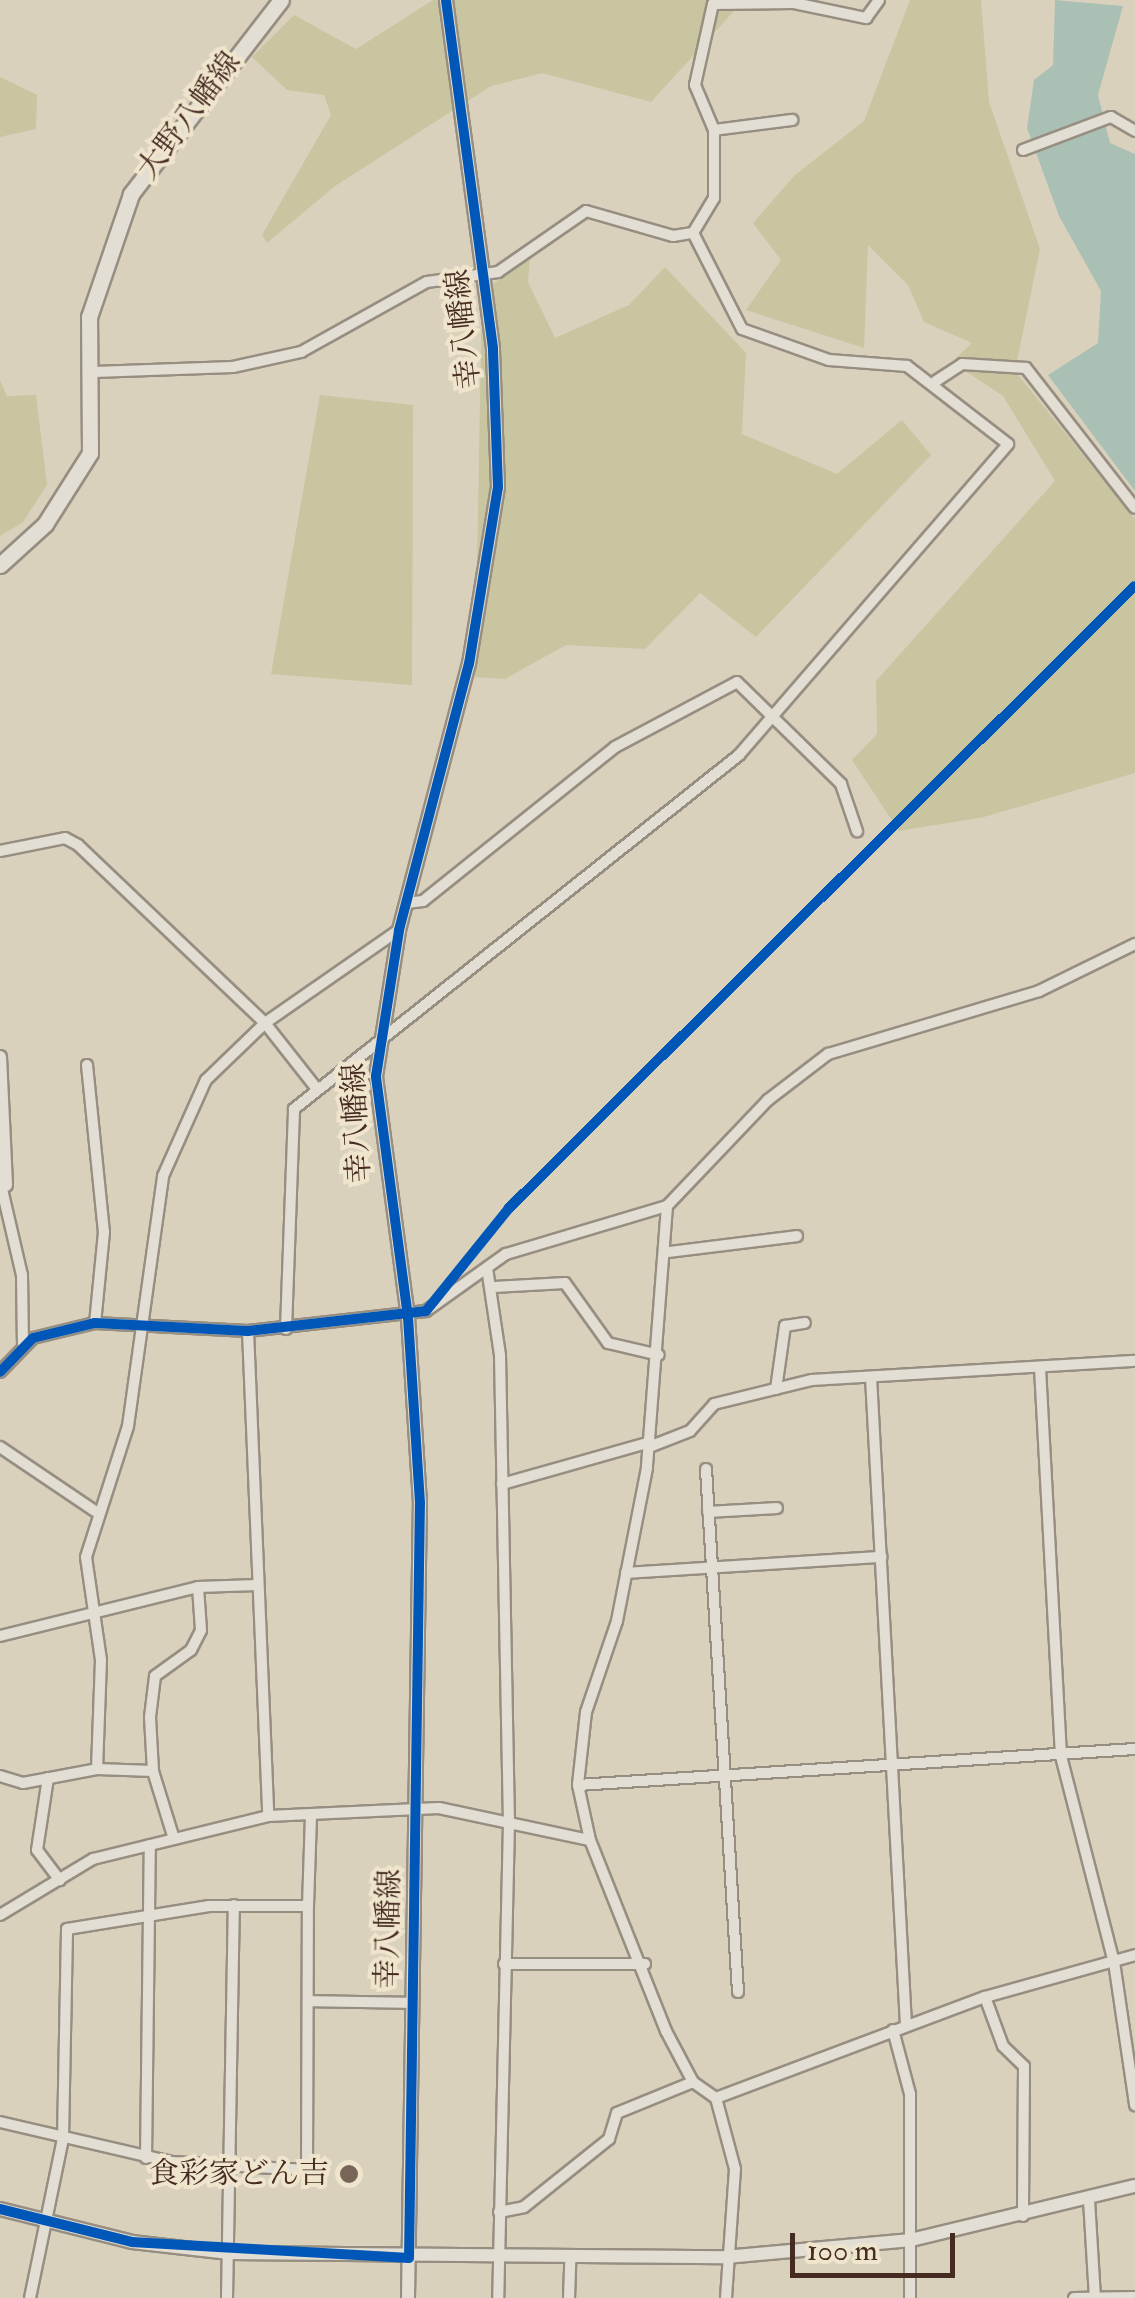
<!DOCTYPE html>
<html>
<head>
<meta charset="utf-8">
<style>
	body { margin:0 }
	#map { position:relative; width:1135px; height:2298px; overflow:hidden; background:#dad1bd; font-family:"IM FELL Double Pica","Noto Serif JP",serif }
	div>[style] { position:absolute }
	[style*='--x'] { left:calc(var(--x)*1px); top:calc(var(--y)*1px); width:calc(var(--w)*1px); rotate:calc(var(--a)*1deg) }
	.green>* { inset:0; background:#c8c5a0 }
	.water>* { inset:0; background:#abc0b5 }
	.roads { filter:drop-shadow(2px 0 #978e82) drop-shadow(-2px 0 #978e82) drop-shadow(0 2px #978e82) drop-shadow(0 -2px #978e82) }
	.minor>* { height:10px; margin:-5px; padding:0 5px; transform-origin:5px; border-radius:5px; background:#e2ded3 }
	.tertiary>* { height:12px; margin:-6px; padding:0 6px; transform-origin:6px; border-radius:6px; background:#e2ded3 }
	.secondary>* { height:15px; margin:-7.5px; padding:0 7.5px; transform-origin:7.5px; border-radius:7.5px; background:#e2ded3 }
	.cycleway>* { height:10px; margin:-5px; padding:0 5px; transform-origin:5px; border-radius:5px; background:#0057b8 }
	.dots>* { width:28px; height:28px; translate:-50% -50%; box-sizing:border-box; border:5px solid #efe4cc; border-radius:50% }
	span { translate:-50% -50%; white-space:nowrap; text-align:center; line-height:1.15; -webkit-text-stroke:8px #efe4cc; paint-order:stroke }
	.street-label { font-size:30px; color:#452b21 }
	.poi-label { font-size:30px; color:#452b21 }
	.right { translate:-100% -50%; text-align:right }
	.scale { position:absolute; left:790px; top:2233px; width:165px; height:45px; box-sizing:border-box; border:5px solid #452b21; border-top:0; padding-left:12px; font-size:30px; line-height:35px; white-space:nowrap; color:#452b21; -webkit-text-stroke:8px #efe4cc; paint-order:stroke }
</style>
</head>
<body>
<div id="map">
	<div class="green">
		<div style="clip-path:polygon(433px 0,744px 0,651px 102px,542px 73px,491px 86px,335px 186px,267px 243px,262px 235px,331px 115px,324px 95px,287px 90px,252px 57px,294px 15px,356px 49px)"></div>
		<div style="clip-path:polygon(910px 0,981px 0,989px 102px,1040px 249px,1015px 371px,1135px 519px,1135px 773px,984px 817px,899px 831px,852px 760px,877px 734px,876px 681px,1055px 481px,1003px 396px,952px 362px,972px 343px,924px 322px,908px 285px,868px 245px,864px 348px,746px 310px,781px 260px,753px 223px,795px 175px,864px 121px)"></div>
		<div style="clip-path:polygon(0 77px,37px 95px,36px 129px,0 137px)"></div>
		<div style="clip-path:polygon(530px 255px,528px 282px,555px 338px,629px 305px,665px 267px,746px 353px,742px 434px,837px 474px,902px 420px,931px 455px,756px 637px,700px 593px,645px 649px,566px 645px,505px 679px,475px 677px,482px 293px)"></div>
		<div style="clip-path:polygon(0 380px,7px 396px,36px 395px,47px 485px,23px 522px,0 536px)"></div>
		<div style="clip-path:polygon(320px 395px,413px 405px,412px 685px,271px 674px)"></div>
	</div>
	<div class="water">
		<div style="clip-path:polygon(1055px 0,1123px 6px,1098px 95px,1110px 143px,1135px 154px,1135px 491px,1048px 375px,1098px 343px,1101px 291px,1059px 216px,1027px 128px,1034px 80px,1053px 65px)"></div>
	</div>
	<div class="roads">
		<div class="minor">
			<div style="--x:714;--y:130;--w:79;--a:-7.3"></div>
			<div style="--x:1023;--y:150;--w:94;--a:-20.6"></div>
			<div style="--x:1111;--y:117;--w:28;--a:30"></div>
			<div style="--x:94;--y:372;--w:139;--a:-2.1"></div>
			<div style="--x:233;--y:367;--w:70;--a:-12.4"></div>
			<div style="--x:301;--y:352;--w:144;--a:-29.1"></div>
			<div style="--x:427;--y:282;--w:72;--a:-8"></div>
			<div style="--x:498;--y:272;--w:107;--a:-34.7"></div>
			<div style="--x:586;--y:211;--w:91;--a:16"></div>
			<div style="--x:673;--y:236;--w:20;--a:-9"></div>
			<div style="--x:693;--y:233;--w:41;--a:-59"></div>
			<div style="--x:714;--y:198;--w:68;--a:-90"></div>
			<div style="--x:714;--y:130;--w:49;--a:-112.9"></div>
			<div style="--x:695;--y:85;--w:83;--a:-77.5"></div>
			<div style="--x:713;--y:4;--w:81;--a:-0.7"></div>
			<div style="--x:794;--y:3;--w:74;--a:11.8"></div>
			<div style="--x:866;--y:18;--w:22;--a:-54"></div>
			<div style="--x:936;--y:381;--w:31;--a:-33"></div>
			<div style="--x:962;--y:364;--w:64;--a:3.6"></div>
			<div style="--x:1026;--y:368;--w:177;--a:52.1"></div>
			<div style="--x:0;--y:851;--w:66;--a:-11.3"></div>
			<div style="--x:65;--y:838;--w:15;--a:28"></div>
			<div style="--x:78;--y:845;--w:258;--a:43.6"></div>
			<div style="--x:265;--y:1023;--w:84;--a:51.8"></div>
			<div style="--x:407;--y:903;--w:16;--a:-7"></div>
			<div style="--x:423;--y:901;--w:246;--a:-38.7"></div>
			<div style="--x:615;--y:747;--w:138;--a:-28"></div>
			<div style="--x:737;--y:682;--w:146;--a:44.4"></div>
			<div style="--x:841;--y:784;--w:50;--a:71.2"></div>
			<div style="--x:87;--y:1065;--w:168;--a:84.2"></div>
			<div style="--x:104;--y:1232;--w:91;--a:95.6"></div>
			<div style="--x:1;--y:1185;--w:92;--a:76.9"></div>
			<div style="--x:22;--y:1275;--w:68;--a:89.2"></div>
			<div style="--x:667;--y:1206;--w:263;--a:94.4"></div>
			<div style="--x:647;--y:1468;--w:156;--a:101.1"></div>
			<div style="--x:617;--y:1621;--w:96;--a:108.8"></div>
			<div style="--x:586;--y:1712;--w:73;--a:96.3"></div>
			<div style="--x:578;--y:1785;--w:56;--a:77.7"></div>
			<div style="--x:590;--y:1840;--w:206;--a:68.3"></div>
			<div style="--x:666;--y:2031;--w:58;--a:62.1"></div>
			<div style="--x:693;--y:2082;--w:28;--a:35"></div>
			<div style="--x:716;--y:2098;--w:73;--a:75"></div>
			<div style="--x:735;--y:2169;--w:129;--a:94"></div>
			<div style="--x:669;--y:1252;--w:129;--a:-7.1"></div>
			<div style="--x:487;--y:1268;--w:88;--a:81.5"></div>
			<div style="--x:500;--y:1355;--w:468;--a:88.9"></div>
			<div style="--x:509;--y:1823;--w:475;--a:91.3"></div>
			<div style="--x:494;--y:1287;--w:71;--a:-3.2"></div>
			<div style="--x:565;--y:1283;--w:74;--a:54.4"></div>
			<div style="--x:608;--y:1343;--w:52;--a:13.2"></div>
			<div style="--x:286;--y:1329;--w:220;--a:-87.9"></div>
			<div style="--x:294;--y:1109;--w:569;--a:-38.5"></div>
			<div style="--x:739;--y:755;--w:411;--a:-49.1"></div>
			<div style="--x:1008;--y:444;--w:128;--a:-142.3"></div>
			<div style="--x:907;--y:366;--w:78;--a:-175.6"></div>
			<div style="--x:829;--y:360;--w:92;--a:-160.4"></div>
			<div style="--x:742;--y:329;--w:108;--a:-117"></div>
			<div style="--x:248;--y:1331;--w:485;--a:87.6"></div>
			<div style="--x:1040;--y:1368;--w:389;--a:86.9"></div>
			<div style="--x:1061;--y:1756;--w:213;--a:75.6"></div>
			<div style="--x:1114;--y:1962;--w:145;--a:81.6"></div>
			<div style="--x:0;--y:1372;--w:47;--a:-45.9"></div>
			<div style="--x:33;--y:1338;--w:64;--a:-13.6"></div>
			<div style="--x:95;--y:1323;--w:153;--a:3"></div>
			<div style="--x:248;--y:1331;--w:179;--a:-6.4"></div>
			<div style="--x:426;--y:1311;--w:98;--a:-35.5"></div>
			<div style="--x:506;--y:1254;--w:168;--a:-16.6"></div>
			<div style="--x:667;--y:1206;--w:146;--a:-46.4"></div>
			<div style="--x:768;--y:1100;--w:76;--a:-37.5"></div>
			<div style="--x:828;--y:1054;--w:220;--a:-16.6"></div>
			<div style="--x:1039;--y:991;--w:107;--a:-26.1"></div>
			<div style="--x:871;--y:1377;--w:649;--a:86.91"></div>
			<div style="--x:776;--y:1389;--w:64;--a:-81.9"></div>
			<div style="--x:785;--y:1326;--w:20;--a:-9"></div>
			<div style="--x:0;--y:1447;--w:115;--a:34"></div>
			<div style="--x:649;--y:1447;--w:44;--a:-21.3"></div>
			<div style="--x:690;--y:1431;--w:36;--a:-48"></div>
			<div style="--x:714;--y:1404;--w:101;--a:-13.8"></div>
			<div style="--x:812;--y:1380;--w:324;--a:-3.4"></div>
			<div style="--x:706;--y:1469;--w:524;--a:86.5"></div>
			<div style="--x:502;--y:1484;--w:154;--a:-15.8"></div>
			<div style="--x:708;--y:1512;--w:69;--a:-3.3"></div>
			<div style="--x:626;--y:1573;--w:256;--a:-3.6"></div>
			<div style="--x:0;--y:1636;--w:204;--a:-13.9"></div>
			<div style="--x:198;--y:1587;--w:59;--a:-1.9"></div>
			<div style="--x:153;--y:1771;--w:56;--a:-178"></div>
			<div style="--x:97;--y:1769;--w:109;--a:-87.9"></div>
			<div style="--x:101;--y:1660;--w:104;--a:-98.3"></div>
			<div style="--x:86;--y:1557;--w:138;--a:-72.2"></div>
			<div style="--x:128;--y:1426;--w:252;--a:-82"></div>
			<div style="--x:163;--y:1176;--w:105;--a:-65.9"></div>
			<div style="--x:206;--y:1080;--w:82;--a:-44"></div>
			<div style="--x:265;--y:1023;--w:163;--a:-34.8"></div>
			<div style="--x:0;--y:1776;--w:24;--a:17"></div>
			<div style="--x:23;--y:1783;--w:75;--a:-10.7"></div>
			<div style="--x:48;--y:1778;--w:73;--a:98.7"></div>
			<div style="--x:37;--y:1850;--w:38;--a:53"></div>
			<div style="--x:578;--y:1785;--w:558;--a:-3.7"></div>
			<div style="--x:174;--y:1839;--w:71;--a:-107.2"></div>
			<div style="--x:153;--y:1771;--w:54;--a:-93.2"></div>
			<div style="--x:150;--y:1717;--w:41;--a:-83"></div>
			<div style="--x:155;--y:1676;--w:44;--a:-35.8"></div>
			<div style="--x:191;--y:1650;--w:22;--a:-63"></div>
			<div style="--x:201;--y:1630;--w:43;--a:-94"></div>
			<div style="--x:0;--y:1915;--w:109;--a:-31.1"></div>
			<div style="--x:93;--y:1859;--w:180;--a:-13.8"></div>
			<div style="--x:268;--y:1816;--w:171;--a:-2.7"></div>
			<div style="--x:439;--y:1808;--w:154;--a:12"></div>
			<div style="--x:504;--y:1964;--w:141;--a:0"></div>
			<div style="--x:985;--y:1997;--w:52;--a:69.8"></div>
			<div style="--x:1003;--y:2046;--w:29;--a:44"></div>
			<div style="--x:1024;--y:2066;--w:150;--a:90.4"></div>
			<div style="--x:308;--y:2001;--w:105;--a:1.1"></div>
			<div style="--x:893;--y:2030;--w:66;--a:75.1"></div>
			<div style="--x:910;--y:2094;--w:204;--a:90"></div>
			<div style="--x:716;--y:2098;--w:287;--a:-20.6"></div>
			<div style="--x:985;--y:1997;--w:156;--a:-15.6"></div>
			<div style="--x:0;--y:2122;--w:177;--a:13.1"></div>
			<div style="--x:172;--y:2162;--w:135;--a:3.4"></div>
			<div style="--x:307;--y:2170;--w:264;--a:-89.8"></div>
			<div style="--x:146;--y:2158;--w:313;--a:-89.3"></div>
			<div style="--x:1089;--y:2200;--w:98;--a:86.5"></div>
			<div style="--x:499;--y:2212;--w:25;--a:-11"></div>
			<div style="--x:524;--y:2207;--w:109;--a:-38.7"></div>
			<div style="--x:609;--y:2139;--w:27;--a:-73"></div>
			<div style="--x:617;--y:2113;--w:82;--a:-22.2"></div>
			<div style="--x:30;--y:2298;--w:162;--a:-78.3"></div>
			<div style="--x:63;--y:2139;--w:210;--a:-88.9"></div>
			<div style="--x:67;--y:1929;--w:144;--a:-9.2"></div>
			<div style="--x:209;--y:1906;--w:99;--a:0"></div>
			<div style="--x:308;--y:1906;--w:89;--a:-88.1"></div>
			<div style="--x:227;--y:2298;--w:393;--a:-89"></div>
			<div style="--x:569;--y:2298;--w:38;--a:-88"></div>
			<div style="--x:1074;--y:2298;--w:61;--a:-0.9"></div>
		</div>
		<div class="tertiary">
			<div style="--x:0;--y:1057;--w:128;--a:87.3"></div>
			<div style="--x:0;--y:2209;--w:136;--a:14"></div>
			<div style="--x:132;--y:2242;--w:98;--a:6.5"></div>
			<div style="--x:229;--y:2253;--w:496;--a:0.5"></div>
			<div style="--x:725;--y:2257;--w:187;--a:-5.2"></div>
			<div style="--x:911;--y:2240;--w:230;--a:-13.6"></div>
			<div style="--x:408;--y:2298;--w:795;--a:-89.14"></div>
			<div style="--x:420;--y:1503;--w:186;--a:-93.7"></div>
			<div style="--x:408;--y:1317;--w:243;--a:-97.6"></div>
			<div style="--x:376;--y:1076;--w:148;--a:-81"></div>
			<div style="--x:399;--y:930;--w:275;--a:-75.3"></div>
			<div style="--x:469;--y:664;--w:179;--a:-80.7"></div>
			<div style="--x:498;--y:487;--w:139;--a:-92.1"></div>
			<div style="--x:493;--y:348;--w:351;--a:-97.7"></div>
		</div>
		<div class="secondary">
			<div style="--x:0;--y:565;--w:61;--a:-42.3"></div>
			<div style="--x:45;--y:524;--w:84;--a:-57.6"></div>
			<div style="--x:90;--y:453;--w:136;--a:-90.4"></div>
			<div style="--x:89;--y:317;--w:130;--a:-71.1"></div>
			<div style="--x:131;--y:194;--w:245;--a:-52.3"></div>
		</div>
	</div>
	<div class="cycleway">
		<div style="--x:0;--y:1372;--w:47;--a:-45.9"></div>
		<div style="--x:33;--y:1338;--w:64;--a:-13.6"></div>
		<div style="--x:95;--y:1323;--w:153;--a:3"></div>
		<div style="--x:248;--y:1331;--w:179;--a:-6.4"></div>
		<div style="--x:426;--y:1311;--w:132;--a:-51.1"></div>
		<div style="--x:509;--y:1208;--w:882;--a:-44.82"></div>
		<div style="--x:0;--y:2209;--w:136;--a:14"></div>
		<div style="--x:132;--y:2242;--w:277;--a:3.3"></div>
		<div style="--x:409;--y:2258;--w:755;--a:-89.17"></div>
		<div style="--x:420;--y:1503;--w:186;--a:-93.7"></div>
		<div style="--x:408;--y:1317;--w:243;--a:-97.6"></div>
		<div style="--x:376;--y:1076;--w:148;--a:-81"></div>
		<div style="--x:399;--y:930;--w:275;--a:-75.3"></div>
		<div style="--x:469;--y:664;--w:179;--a:-80.7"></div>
		<div style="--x:498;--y:487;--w:139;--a:-92.1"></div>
		<div style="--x:493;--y:348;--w:351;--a:-97.7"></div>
	</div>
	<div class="dots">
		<div style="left:349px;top:2174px;background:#796558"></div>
	</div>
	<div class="street-label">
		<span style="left:189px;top:116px;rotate:-53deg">大野八幡線</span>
		<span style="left:464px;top:329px;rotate:-96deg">幸八幡線</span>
		<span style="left:357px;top:1123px;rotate:-93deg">幸八幡線</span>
		<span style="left:389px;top:1929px;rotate:-89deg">幸八幡線</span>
	</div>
	<div class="poi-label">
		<span class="right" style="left:329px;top:2174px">食彩家どん吉</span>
	</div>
	<div class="scale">100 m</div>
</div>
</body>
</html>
